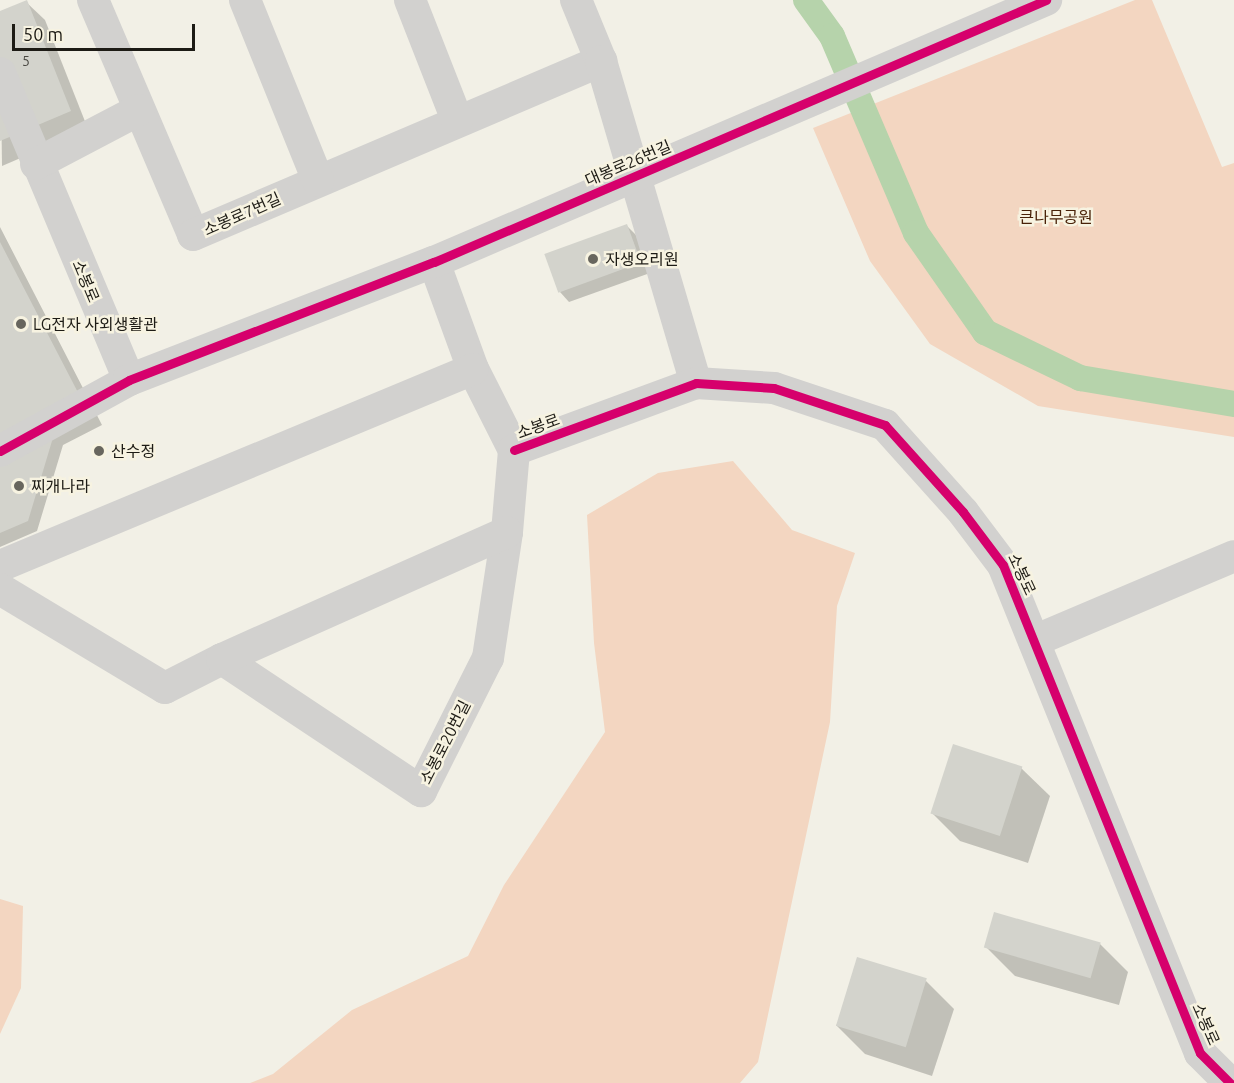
<!DOCTYPE html>
<html>
<head>
<meta charset="utf-8">
<style>
	body { margin:0 }
	#map { position:relative; width:1234px; height:1083px; overflow:hidden; background:#f2f0e6; font-family:Ubuntu,"Noto Sans KR",sans-serif }
	div>[style] { position:absolute }
	[style*='--x'] { left:calc(var(--x)*1px); top:calc(var(--y)*1px); width:calc(var(--w)*1px); rotate:calc(var(--a)*1deg) }
	.green>* { inset:0; background:#f3d6c1 }
	.shadow>* { inset:0; background:#0003 }
	.canal>* { height:26px; margin:-13px; padding:0 13px; transform-origin:13px; border-radius:13px; background:#b6d3ab }
	.building>* { inset:0; background:#d3d3cc; transform-origin:0 0 }
	.minor>* { height:32px; margin:-16px; padding:0 16px; transform-origin:16px; border-radius:16px; background:#d2d1cf }
	.cycleway>* { height:9px; margin:-4.5px; padding:0 4.5px; transform-origin:4.5px; border-radius:4.5px; background:#d6006c }
	.dots>* { width:16px; height:16px; translate:-50% -50%; box-sizing:border-box; border:3px solid #f7f3e1; border-radius:50% }
	span { translate:-50% -50%; white-space:nowrap; text-align:center; line-height:1.15; -webkit-text-stroke:5px #f7f3e1; paint-order:stroke }
	.number-label { font-size:14px; color:#4a4943 }
	.number-label span { -webkit-text-stroke-width:0 }
	.street-label { font-size:16px; color:#1d1b15 }
	.park-label { font-size:16px; color:#492208 }
	.poi-label { font-size:16px; color:#1d1b15 }
	.left { translate:0 -50%; text-align:left }
	.scale { position:absolute; left:12px; top:24px; width:183px; height:27px; box-sizing:border-box; border:3px solid #1d1b15; border-top:0; padding-left:8px; font-size:18px; line-height:21px; white-space:nowrap; color:#1d1b15; -webkit-text-stroke:4px #f7f3e1; paint-order:stroke }
</style>
</head>
<body>
<div id="map">
	<div class="green">
		<div style="clip-path:polygon(1135px 0,1152px 0,1222px 167px,1234px 163px,1234px 437px,1038px 406px,930px 344px,870px 261px,813px 128px)"></div>
		<div style="clip-path:polygon(733px 461px,792px 530px,855px 553px,837px 606px,830px 722px,758px 1062px,740px 1083px,250px 1083px,273px 1074px,352px 1010px,468px 956px,504px 885px,605px 732px,594px 643px,587px 515px,658px 473px)"></div>
		<div style="clip-path:polygon(0 899px,23px 906px,21px 988px,0 1034px)"></div>
	</div>
	<div class="shadow">
		<div style="clip-path:polygon(26px 2px,45px 20px,88px 129px,2px 166px,0 13px)"></div>
		<div style="clip-path:polygon(627px 226px,636px 235px,650px 273px,569px 302px,560px 292px)"></div>
		<div style="clip-path:polygon(0 227px,102px 425px,63px 445px,37px 531px,0 547px)"></div>
		<div style="clip-path:polygon(1021px 768px,1050px 796px,1028px 863px,960px 841px,932px 813px)"></div>
		<div style="clip-path:polygon(1100px 944px,1128px 972px,1119px 1005px,1015px 976px,986px 947px)"></div>
		<div style="clip-path:polygon(926px 981px,954px 1009px,932px 1076px,865px 1054px,836px 1025px)"></div>
	</div>
	<div class="canal">
		<div style="--x:806;--y:0;--w:44;--a:54.2"></div>
		<div style="--x:832;--y:36;--w:214;--a:66.9"></div>
		<div style="--x:916;--y:233;--w:121;--a:55.1"></div>
		<div style="--x:985;--y:332;--w:106;--a:25.8"></div>
		<div style="--x:1080;--y:378;--w:156;--a:9.6"></div>
	</div>
	<div class="building">
		<div style="clip-path:polygon(27px 0,71px 111px,0 141px,0 11px)"></div>
		<div style="left:627px;top:224px;width:41px;height:88px;rotate:70deg"></div>
		<div style="clip-path:polygon(0 242px,85px 406px,58px 421px,28px 521px,0 533px)"></div>
		<div style="left:953px;top:744px;width:73px;height:73px;rotate:18deg"></div>
		<div style="left:994px;top:912px;width:111px;height:37px;rotate:16deg"></div>
		<div style="left:857px;top:957px;width:73px;height:72px;rotate:17deg"></div>
	</div>
	<div class="minor">
		<div style="--x:93;--y:0;--w:255;--a:66.9"></div>
		<div style="--x:193;--y:235;--w:444;--a:-23.1"></div>
		<div style="--x:245;--y:0;--w:195;--a:68"></div>
		<div style="--x:410;--y:0;--w:129;--a:68.6"></div>
		<div style="--x:576;--y:0;--w:66;--a:67.7"></div>
		<div style="--x:601;--y:61;--w:336;--a:73.6"></div>
		<div style="--x:0;--y:73;--w:333;--a:67.2"></div>
		<div style="--x:36;--y:164;--w:116;--a:-27.7"></div>
		<div style="--x:434;--y:262;--w:114;--a:70"></div>
		<div style="--x:473;--y:369;--w:91;--a:63.2"></div>
		<div style="--x:514;--y:450;--w:194;--a:-20.2"></div>
		<div style="--x:696;--y:383;--w:78;--a:3.7"></div>
		<div style="--x:774;--y:388;--w:117;--a:18.4"></div>
		<div style="--x:885;--y:425;--w:117;--a:48.1"></div>
		<div style="--x:963;--y:512;--w:66;--a:53"></div>
		<div style="--x:1003;--y:565;--w:526;--a:68.02"></div>
		<div style="--x:1200;--y:1053;--w:42;--a:45"></div>
		<div style="--x:0;--y:451;--w:147;--a:-28.8"></div>
		<div style="--x:129;--y:380;--w:327;--a:-21.2"></div>
		<div style="--x:434;--y:262;--w:666;--a:-23.18"></div>
		<div style="--x:0;--y:566;--w:512;--a:-22.61"></div>
		<div style="--x:0;--y:589;--w:192;--a:31"></div>
		<div style="--x:165;--y:688;--w:64;--a:-27"></div>
		<div style="--x:222;--y:659;--w:239;--a:33.6"></div>
		<div style="--x:421;--y:791;--w:149;--a:-63.3"></div>
		<div style="--x:488;--y:658;--w:127;--a:-81.4"></div>
		<div style="--x:507;--y:532;--w:82;--a:-85.1"></div>
		<div style="--x:1034;--y:641;--w:217;--a:-23"></div>
		<div style="--x:222;--y:659;--w:312;--a:-24"></div>
	</div>
	<div class="cycleway">
		<div style="--x:514;--y:450;--w:194;--a:-20.2"></div>
		<div style="--x:696;--y:383;--w:78;--a:3.7"></div>
		<div style="--x:774;--y:388;--w:117;--a:18.4"></div>
		<div style="--x:885;--y:425;--w:117;--a:48.1"></div>
		<div style="--x:963;--y:512;--w:66;--a:53"></div>
		<div style="--x:1003;--y:565;--w:526;--a:68.02"></div>
		<div style="--x:1200;--y:1053;--w:42;--a:45"></div>
		<div style="--x:0;--y:451;--w:147;--a:-28.8"></div>
		<div style="--x:129;--y:380;--w:327;--a:-21.2"></div>
		<div style="--x:434;--y:262;--w:666;--a:-23.18"></div>
	</div>
	<div class="dots">
		<div style="left:593px;top:259px;background:#68665e"></div>
		<div style="left:21px;top:324px;background:#68665e"></div>
		<div style="left:99px;top:451px;background:#68665e"></div>
		<div style="left:19px;top:486px;background:#68665e"></div>
	</div>
	<div class="number-label">
		<span style="left:26px;top:61px">5</span>
	</div>
	<div class="street-label">
		<span style="left:628px;top:163px;rotate:-23deg">대봉로26번길</span>
		<span style="left:242px;top:214px;rotate:-24deg">소봉로7번길</span>
		<span style="left:86px;top:281px;rotate:67deg">소봉로</span>
		<span style="left:538px;top:426px;rotate:-20deg">소봉로</span>
		<span style="left:1022px;top:574px;rotate:65deg">소봉로</span>
		<span style="left:445px;top:742px;rotate:-63deg">소봉로20번길</span>
		<span style="left:1206px;top:1024px;rotate:66deg">소봉로</span>
	</div>
	<div class="park-label">
		<span style="left:1056px;top:217px">큰나무공원</span>
	</div>
	<div class="poi-label">
		<span class="left" style="left:605px;top:259px">자생오리원</span>
		<span class="left" style="left:33px;top:324px">LG전자 사외생활관</span>
		<span class="left" style="left:111px;top:451px">산수정</span>
		<span class="left" style="left:31px;top:486px">찌개나라</span>
	</div>
	<div class="scale">50 m</div>
</div>
</body>
</html>
